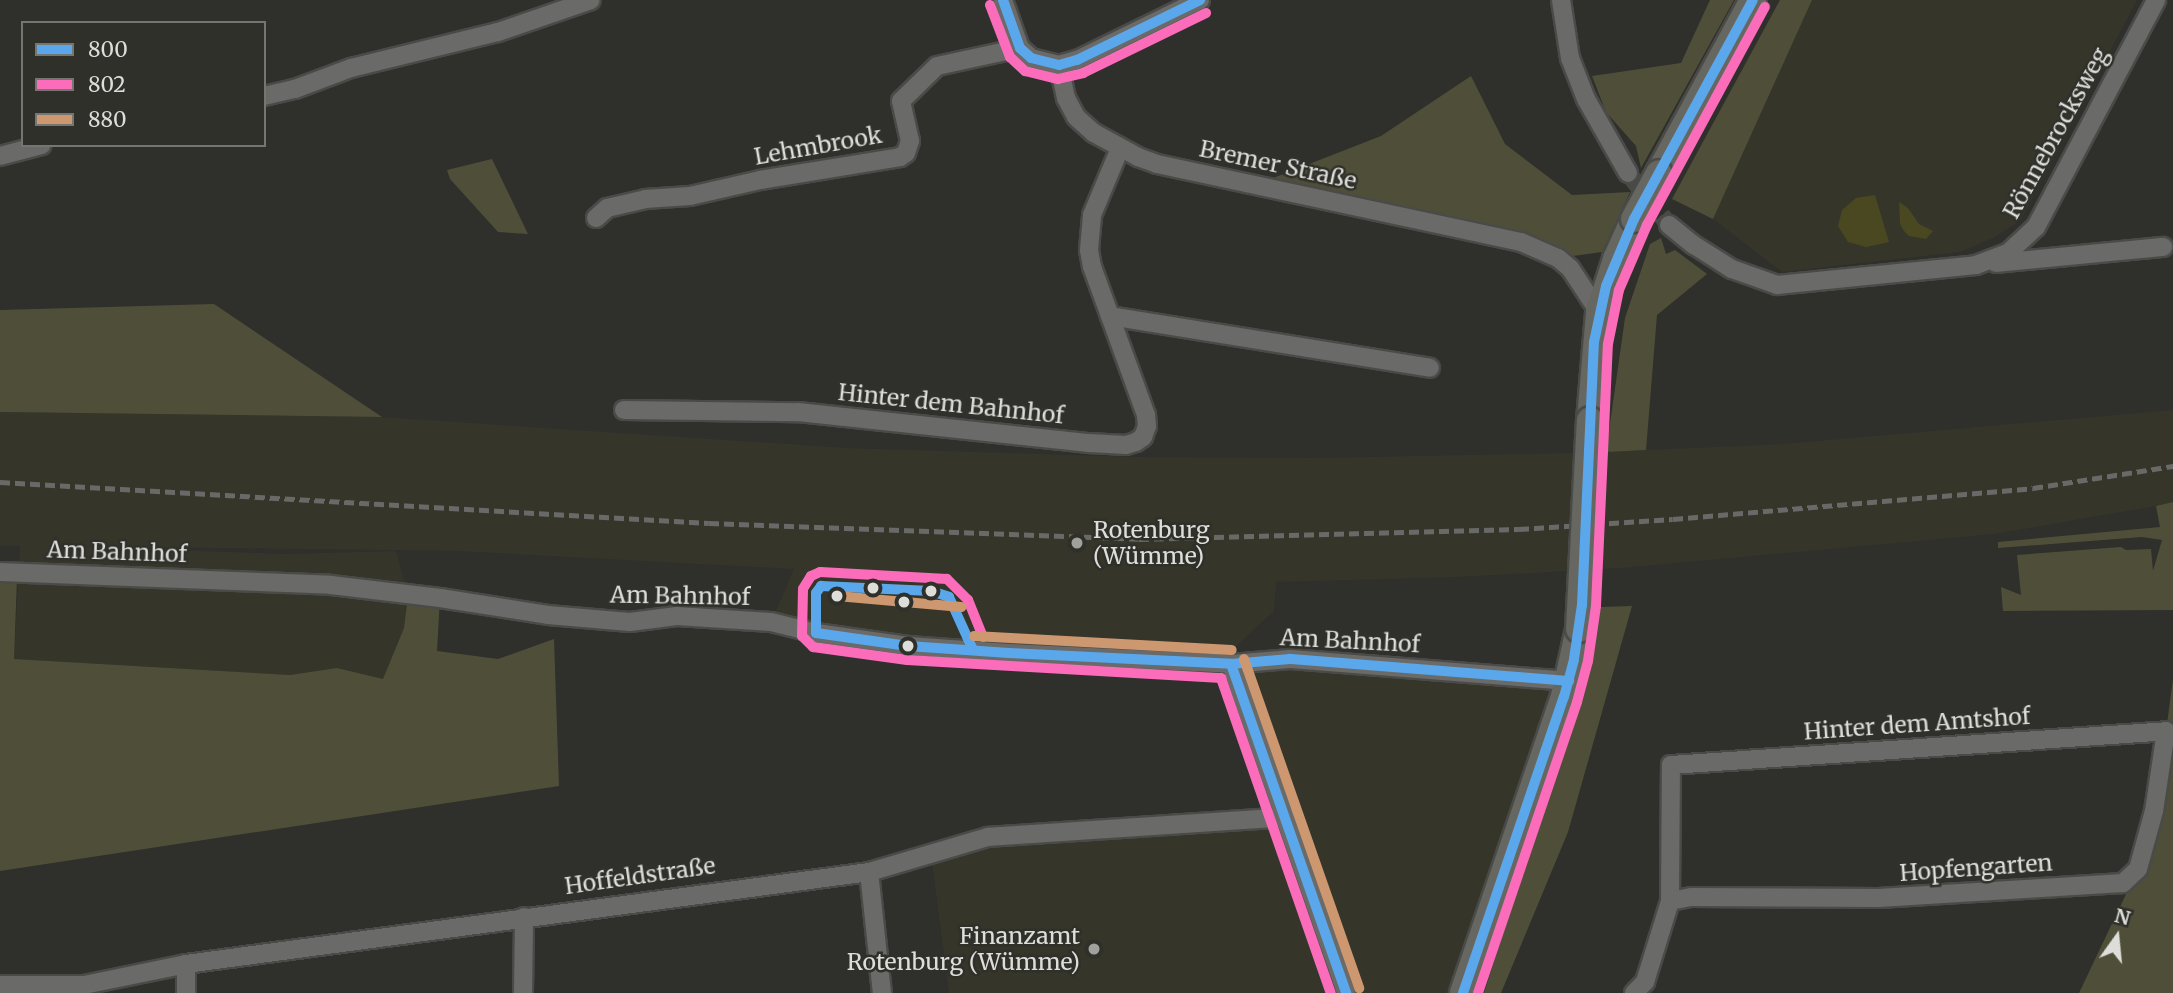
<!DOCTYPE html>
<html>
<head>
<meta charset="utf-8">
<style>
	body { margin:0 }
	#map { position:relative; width:2173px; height:993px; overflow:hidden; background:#2f2f2c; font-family:Merriweather,serif }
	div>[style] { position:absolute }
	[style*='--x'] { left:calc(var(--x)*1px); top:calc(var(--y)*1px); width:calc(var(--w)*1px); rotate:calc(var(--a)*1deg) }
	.built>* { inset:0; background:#35352a }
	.green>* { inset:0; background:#4f4f39 }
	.water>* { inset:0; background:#494820 }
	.street-tunnel>* { height:18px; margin-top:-9px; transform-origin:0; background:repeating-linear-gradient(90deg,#494946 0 18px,transparent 0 27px) }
	.roads { filter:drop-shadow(2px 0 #4a4a48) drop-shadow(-2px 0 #4a4a48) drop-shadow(0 2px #4a4a48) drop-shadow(0 -2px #4a4a48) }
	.street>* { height:18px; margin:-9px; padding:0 9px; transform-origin:9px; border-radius:9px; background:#6a6a68 }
	.primary>* { height:26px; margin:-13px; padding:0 13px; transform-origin:13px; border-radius:13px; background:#676761 }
	.rail>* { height:5px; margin-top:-2.5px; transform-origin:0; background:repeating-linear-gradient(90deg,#696968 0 10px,transparent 0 15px) }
	.bridges { filter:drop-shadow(2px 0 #4a4a48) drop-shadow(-2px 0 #4a4a48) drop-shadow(0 2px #4a4a48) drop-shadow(0 -2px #4a4a48) }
	.primary-bridge>* { height:26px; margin:-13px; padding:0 13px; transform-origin:13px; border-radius:13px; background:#676761 }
	.bus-1>* { height:10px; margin:-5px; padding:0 5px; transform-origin:5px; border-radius:5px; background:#5aa8eb }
	.bus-2>* { height:10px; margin:-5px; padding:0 5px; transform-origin:5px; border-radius:5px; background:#fb6dba }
	.bus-3>* { height:10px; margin:-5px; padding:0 5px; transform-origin:5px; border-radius:5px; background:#cd976f }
	.dots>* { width:19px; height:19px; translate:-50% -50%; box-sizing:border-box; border:4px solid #30302b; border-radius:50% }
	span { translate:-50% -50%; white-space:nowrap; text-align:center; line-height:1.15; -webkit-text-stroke:5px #30302b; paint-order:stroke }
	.street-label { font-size:23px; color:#ddddda }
	.poi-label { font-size:23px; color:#ddddda }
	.left { translate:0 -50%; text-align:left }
	.right { translate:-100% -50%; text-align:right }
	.legend { position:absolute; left:21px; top:21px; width:245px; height:126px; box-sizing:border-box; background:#30302b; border:2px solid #757571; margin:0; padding:9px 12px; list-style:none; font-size:21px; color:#ddddda }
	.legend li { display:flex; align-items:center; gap:14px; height:35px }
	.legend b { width:35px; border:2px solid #757571 }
	.north { position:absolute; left:2082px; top:902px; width:70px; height:70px; -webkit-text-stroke:5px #30302b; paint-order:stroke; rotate:15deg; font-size:19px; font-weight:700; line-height:28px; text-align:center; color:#ddddda }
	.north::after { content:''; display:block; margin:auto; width:24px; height:32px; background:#ddddda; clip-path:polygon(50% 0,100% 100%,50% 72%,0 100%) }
</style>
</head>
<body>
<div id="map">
	<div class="built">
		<div style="clip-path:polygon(1812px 0,2137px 0,2021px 220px,1993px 238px,1960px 252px,1782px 272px,1713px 219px)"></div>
		<div style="clip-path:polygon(2173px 410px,2173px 502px,2156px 506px,1995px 534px,1621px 568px,1459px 577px,1276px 582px,1274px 611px,1234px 648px,1232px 664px,1569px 681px,1463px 993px,949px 993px,931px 854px,988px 837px,1286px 817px,1231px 664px,1009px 653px,771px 622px,794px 569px,459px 551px,72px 546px,285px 554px,396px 551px,408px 596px,404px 628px,383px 679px,337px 668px,290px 675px,14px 659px,20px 546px,0 546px,0 412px,382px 417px,847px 448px,1141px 457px,1317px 458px,1570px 453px,1783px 444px)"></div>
	</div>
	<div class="green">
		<div style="clip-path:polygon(1710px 0,1734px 0,1641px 168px,1636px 146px,1606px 112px,1592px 76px,1681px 63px)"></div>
		<div style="clip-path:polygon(1780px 0,1812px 0,1713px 219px,1672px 199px)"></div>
		<div style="clip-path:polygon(1471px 76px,1505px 144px,1572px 195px,1630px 192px,1602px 252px,1558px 258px,1255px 185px,1381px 136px)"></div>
		<div style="clip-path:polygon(492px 159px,528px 234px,498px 232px,450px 179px,447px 170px)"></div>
		<div style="clip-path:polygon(1661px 238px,1666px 254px,1675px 250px,1707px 274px,1657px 315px,1646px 450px,1606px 452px,1625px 318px,1650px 244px)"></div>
		<div style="clip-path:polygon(214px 304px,382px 417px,0 412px,0 310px)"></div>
		<div style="clip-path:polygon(2173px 502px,2173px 610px,2003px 611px,2001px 587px,2021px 595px,2017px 555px,2121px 547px,2126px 550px,2151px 549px,2153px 571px,2162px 540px,2142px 537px,1998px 548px,1998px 542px,2160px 527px,2156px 506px)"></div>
		<div style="clip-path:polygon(0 577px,17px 578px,14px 659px,290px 675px,337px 668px,383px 679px,404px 628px,408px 596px,440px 598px,437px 651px,498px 659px,554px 639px,559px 786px,0 871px)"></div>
		<div style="clip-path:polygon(1632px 606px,1568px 832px,1501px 993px,1484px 993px,1582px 688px,1601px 607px)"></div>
		<div style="clip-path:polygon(2173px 679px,2173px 993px,2079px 993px,2138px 869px,2166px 731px)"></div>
	</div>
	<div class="water">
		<div style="clip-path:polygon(1875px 195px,1889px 242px,1866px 247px,1848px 242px,1838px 226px,1842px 210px,1856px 198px)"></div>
		<div style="clip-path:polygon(1899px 202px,1908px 208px,1919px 224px,1933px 231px,1926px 239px,1909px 236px,1904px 231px,1900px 224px)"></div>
	</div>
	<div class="street-tunnel">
		<div style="--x:1628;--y:173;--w:66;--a:51.7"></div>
	</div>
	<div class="roads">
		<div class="street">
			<div style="--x:1003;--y:0;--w:51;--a:70.5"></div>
			<div style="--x:1020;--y:48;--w:15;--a:42"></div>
			<div style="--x:1031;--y:58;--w:29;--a:14"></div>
			<div style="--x:1059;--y:65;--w:19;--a:-16"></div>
			<div style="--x:1077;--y:60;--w:137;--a:-26"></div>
			<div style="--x:1561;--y:0;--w:59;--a:81.2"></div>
			<div style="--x:1570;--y:58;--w:44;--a:68.7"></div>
			<div style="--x:1586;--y:99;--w:85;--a:60.4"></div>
			<div style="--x:1059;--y:65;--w:34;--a:78"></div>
			<div style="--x:1066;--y:98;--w:21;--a:62"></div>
			<div style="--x:1076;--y:117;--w:24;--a:42"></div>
			<div style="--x:1094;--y:133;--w:50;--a:28.6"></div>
			<div style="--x:1138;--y:157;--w:20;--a:20"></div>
			<div style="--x:1157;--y:164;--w:372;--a:12.1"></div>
			<div style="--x:1521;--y:242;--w:40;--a:23.4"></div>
			<div style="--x:1558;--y:258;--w:16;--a:40"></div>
			<div style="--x:1570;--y:268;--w:53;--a:56.6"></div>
			<div style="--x:264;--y:96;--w:32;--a:-13"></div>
			<div style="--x:295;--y:89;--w:60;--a:-20.6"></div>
			<div style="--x:351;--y:68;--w:151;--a:-13.8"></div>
			<div style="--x:498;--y:32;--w:98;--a:-19"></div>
			<div style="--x:0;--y:156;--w:43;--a:-14.7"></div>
			<div style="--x:596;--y:218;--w:15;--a:-42"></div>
			<div style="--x:607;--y:208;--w:39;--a:-13"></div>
			<div style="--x:645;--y:199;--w:45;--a:-3.8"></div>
			<div style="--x:690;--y:196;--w:72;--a:-12.9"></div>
			<div style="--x:760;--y:180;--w:142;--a:-9.3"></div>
			<div style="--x:900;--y:157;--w:7;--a:-34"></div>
			<div style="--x:906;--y:153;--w:13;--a:-72"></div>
			<div style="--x:910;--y:141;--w:41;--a:-102.7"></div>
			<div style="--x:901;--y:101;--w:50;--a:-44.2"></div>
			<div style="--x:937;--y:66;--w:85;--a:-12.2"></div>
			<div style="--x:1669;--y:225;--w:32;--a:39"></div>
			<div style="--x:1694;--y:245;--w:45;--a:32.3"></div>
			<div style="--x:1732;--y:269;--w:48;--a:19.6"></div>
			<div style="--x:1777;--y:285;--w:200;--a:-5.7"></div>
			<div style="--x:1976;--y:265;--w:34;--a:-21"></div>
			<div style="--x:2008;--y:253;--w:38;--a:-43"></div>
			<div style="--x:2036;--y:227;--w:257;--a:-62.1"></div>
			<div style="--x:1996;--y:263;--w:168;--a:-5.5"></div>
			<div style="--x:1110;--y:316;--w:324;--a:9.2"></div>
			<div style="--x:624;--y:410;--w:174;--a:0.7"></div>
			<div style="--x:798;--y:412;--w:293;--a:6.1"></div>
			<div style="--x:1089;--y:443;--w:37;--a:3"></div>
			<div style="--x:1126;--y:445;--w:10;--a:-17"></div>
			<div style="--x:1136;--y:442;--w:9;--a:-36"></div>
			<div style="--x:1143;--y:437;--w:12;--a:-70"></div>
			<div style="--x:1147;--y:426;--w:11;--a:-95"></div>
			<div style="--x:1146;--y:415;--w:158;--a:-110"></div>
			<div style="--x:1092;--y:267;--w:17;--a:-100"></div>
			<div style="--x:1089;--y:250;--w:35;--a:-85"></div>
			<div style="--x:1092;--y:215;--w:73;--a:-67.3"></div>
			<div style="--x:0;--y:572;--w:331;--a:2.2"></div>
			<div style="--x:331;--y:585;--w:110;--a:6.8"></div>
			<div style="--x:440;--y:598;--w:109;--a:8.9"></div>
			<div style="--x:548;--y:615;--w:82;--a:4.9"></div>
			<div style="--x:630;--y:622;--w:47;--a:-7.3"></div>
			<div style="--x:677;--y:616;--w:94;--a:3.7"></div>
			<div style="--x:771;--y:622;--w:46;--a:13.7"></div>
			<div style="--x:816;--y:633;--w:93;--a:8"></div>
			<div style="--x:908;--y:646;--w:101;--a:4"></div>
			<div style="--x:1009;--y:653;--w:222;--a:2.8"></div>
			<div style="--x:1231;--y:664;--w:59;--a:-4.8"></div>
			<div style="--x:1290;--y:659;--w:280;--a:4.5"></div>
			<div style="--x:1231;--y:664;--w:349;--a:70.7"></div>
			<div style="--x:869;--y:872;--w:122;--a:83.9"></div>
			<div style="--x:186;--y:964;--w:29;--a:90"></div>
			<div style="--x:0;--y:985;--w:84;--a:0"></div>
			<div style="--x:84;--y:985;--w:104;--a:-11.6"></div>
			<div style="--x:186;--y:964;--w:689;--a:-7.67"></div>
			<div style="--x:869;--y:872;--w:124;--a:-16.4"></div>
			<div style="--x:988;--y:837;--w:300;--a:-3.8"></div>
			<div style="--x:523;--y:993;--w:76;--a:-89.2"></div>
			<div style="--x:1634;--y:993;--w:16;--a:-45"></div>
			<div style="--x:1645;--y:982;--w:85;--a:-72.8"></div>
			<div style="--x:1670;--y:901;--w:136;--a:-89.6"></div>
			<div style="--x:1671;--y:765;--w:496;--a:-3.9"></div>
			<div style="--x:2166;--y:731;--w:81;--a:98.5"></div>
			<div style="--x:2154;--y:811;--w:60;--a:105.4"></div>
			<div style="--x:2138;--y:869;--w:21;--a:137"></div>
			<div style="--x:2123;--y:883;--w:245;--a:176.5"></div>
			<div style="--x:1878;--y:898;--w:187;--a:-179.7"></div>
			<div style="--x:1691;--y:897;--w:21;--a:169"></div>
		</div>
		<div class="primary">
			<div style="--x:1659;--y:173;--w:197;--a:-61.5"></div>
			<div style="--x:1590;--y:420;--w:108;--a:-85.2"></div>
			<div style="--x:1599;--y:312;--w:56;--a:-72.2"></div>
			<div style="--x:1616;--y:259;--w:44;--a:-65.8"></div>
			<div style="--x:1463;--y:993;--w:313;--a:-71.2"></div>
			<div style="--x:1564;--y:697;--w:70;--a:-77.6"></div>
		</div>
	</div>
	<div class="rail">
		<div style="--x:0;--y:482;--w:710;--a:3.31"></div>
		<div style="--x:709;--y:523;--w:430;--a:2.1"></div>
		<div style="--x:1139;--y:539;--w:380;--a:-1.5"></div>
		<div style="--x:1519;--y:529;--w:154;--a:-3.7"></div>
		<div style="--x:1673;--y:519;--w:361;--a:-4.9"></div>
		<div style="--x:2033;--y:488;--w:142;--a:-8.9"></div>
	</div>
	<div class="bridges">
		<div class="primary-bridge">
			<div style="--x:1634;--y:219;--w:52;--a:-61.5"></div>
			<div style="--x:1579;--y:629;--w:209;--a:-87"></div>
		</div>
	</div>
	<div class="bus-1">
		<div style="--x:1003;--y:0;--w:51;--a:70.5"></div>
		<div style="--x:1020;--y:48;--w:15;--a:42"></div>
		<div style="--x:1031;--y:58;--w:29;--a:14"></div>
		<div style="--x:1059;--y:65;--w:19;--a:-16"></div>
		<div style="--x:1077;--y:60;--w:137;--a:-26"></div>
		<div style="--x:816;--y:633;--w:93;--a:8"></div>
		<div style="--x:908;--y:646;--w:101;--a:4"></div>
		<div style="--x:1009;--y:653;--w:222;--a:2.8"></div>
		<div style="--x:1231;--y:664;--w:59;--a:-4.8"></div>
		<div style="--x:1290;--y:659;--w:280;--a:4.5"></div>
		<div style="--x:816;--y:633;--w:40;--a:-90"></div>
		<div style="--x:816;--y:593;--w:9;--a:-54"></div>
		<div style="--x:821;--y:586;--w:110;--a:2.6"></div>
		<div style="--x:931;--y:591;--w:19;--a:18"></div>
		<div style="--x:949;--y:597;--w:58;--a:65.6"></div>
		<div style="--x:1231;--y:664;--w:349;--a:70.7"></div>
		<div style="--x:1463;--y:993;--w:313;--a:-71.2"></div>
		<div style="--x:1564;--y:697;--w:39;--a:-75"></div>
		<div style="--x:1574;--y:659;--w:55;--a:-81.6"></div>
		<div style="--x:1582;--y:605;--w:263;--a:-87.4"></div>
		<div style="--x:1594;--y:342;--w:57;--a:-77.9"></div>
		<div style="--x:1606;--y:286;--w:73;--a:-67.3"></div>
		<div style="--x:1634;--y:219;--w:249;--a:-61.5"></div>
	</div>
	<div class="bus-2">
		<div style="--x:990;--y:5;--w:56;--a:69"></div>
		<div style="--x:1010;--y:57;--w:21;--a:43"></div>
		<div style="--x:1025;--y:71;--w:34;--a:14"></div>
		<div style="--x:1058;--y:79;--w:26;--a:-13"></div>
		<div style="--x:1083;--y:73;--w:137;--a:-26"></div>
		<div style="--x:983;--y:637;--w:40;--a:-112"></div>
		<div style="--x:968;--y:600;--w:30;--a:-135"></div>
		<div style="--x:947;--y:579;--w:127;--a:-176.8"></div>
		<div style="--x:820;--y:572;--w:10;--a:156"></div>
		<div style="--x:811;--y:576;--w:15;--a:122"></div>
		<div style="--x:803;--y:589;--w:47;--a:91.2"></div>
		<div style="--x:802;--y:636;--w:16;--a:45"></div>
		<div style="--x:813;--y:647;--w:95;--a:7.9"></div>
		<div style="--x:907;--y:660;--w:315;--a:3.3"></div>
		<div style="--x:1221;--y:678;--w:334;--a:70.8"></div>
		<div style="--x:1478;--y:993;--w:307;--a:-71.2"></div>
		<div style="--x:1577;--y:702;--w:42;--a:-75"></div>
		<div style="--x:1588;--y:661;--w:56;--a:-81.7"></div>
		<div style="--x:1596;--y:606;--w:262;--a:-87.4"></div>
		<div style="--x:1608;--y:344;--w:55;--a:-78.5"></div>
		<div style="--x:1619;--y:290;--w:71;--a:-66.7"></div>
		<div style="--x:1647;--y:225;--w:248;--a:-61.6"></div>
	</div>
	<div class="bus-3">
		<div style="--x:837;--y:596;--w:125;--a:5"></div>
		<div style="--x:974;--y:636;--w:258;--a:3.1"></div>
		<div style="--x:1244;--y:659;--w:349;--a:70.7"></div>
	</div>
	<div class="dots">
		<div style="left:1077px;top:543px;background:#a0a09d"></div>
		<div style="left:873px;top:588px;background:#ddddda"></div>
		<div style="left:931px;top:591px;background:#ddddda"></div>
		<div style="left:837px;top:596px;background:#ddddda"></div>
		<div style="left:904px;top:602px;background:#ddddda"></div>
		<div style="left:908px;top:646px;background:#ddddda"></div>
		<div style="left:1094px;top:949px;background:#a0a09d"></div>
	</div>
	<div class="street-label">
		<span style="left:2056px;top:133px;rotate:-61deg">Rönnebrocksweg</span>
		<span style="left:818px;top:146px;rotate:-10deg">Lehmbrook</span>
		<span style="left:1278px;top:165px;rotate:12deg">Bremer Straße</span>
		<span style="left:951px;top:404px;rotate:6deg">Hinter dem Bahnhof</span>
		<span style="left:117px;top:552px;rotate:2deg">Am Bahnhof</span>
		<span style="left:680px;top:596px;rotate:1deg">Am Bahnhof</span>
		<span style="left:1350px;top:641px;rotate:3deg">Am Bahnhof</span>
		<span style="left:1917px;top:724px;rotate:-4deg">Hinter dem Amtshof</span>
		<span style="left:1976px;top:868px;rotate:-4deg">Hopfengarten</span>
		<span style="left:640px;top:876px;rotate:-8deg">Hoffeldstraße</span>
	</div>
	<div class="poi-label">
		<span class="left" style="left:1093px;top:543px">Rotenburg<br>(Wümme)</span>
		<span class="right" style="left:1080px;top:949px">Finanzamt<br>Rotenburg (Wümme)</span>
	</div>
	<ul class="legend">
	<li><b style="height:9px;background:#5aa8eb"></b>800</li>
	<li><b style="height:9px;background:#fb6dba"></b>802</li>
	<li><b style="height:9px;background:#cd976f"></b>880</li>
	</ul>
	<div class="north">N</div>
</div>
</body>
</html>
